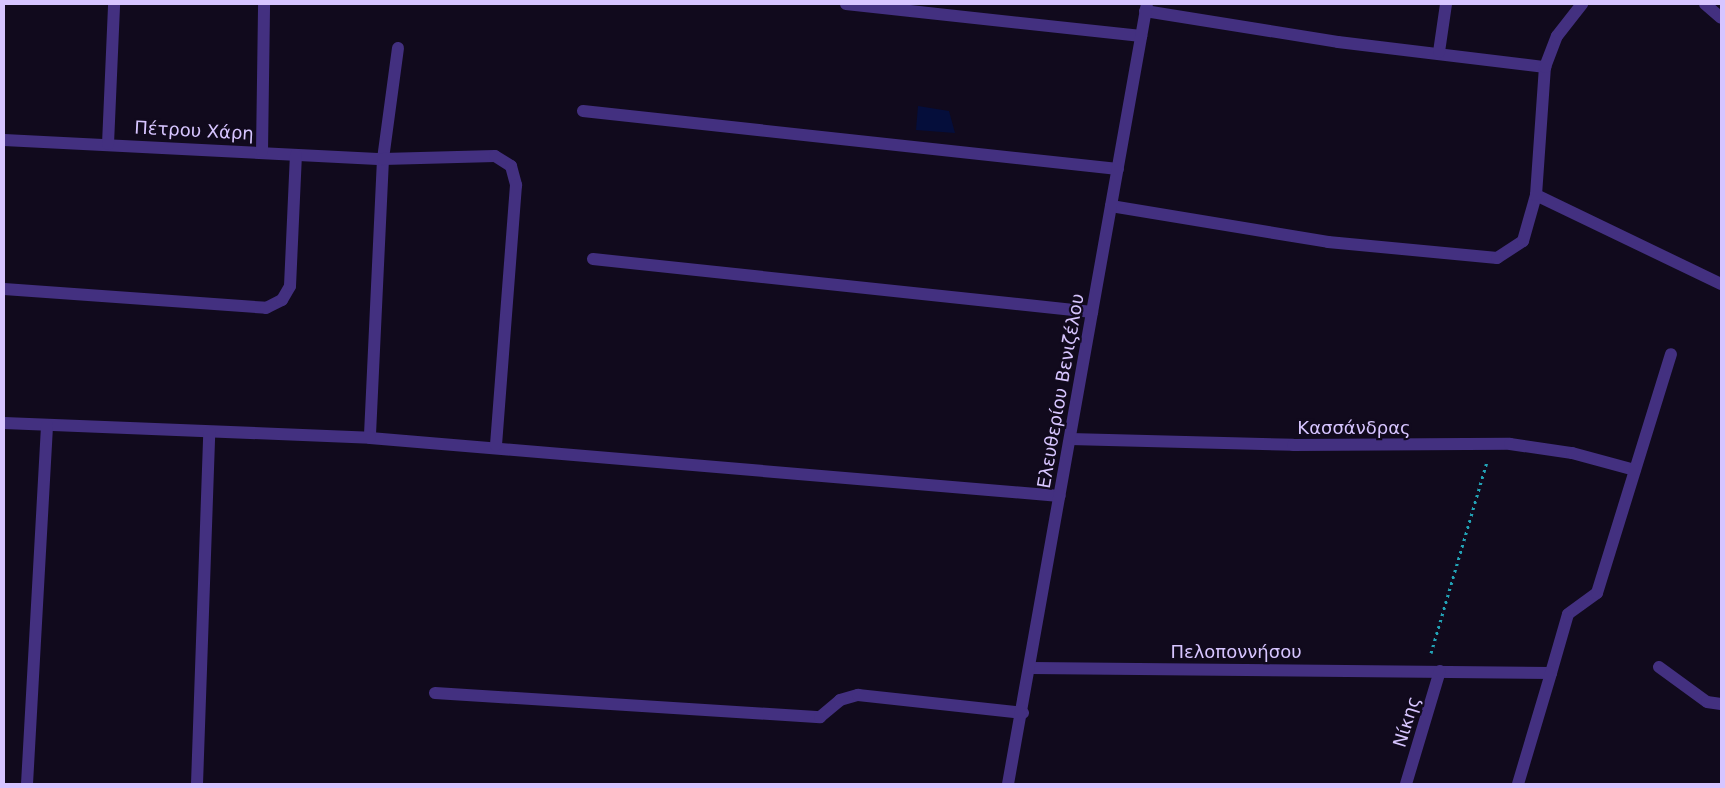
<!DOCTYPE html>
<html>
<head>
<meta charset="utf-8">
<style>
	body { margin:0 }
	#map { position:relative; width:1725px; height:788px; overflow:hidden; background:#110a1d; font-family:"DejaVu Sans",sans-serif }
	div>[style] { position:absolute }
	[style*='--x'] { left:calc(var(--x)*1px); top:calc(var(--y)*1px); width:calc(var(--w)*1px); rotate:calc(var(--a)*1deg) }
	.water>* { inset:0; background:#050e3b }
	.path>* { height:3px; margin-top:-1.5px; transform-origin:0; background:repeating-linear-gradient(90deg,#22a3b6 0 2.5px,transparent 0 6.5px) }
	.minor>* { height:12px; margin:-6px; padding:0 6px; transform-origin:6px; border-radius:6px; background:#433080 }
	span { translate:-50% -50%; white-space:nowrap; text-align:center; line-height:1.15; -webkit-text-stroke:4.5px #110a1d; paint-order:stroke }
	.street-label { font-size:18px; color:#d7c5ff }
	.frame { position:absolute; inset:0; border:5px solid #d7c5ff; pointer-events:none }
</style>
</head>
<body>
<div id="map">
	<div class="water">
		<div style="clip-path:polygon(918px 106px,949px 111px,955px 133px,916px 130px)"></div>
	</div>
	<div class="path">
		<div style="--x:1431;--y:653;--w:199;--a:-73.7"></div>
	</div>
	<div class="minor">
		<div style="--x:846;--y:4;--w:297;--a:6.2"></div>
		<div style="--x:1705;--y:4;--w:21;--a:41"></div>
		<div style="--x:1145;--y:11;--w:195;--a:9.1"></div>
		<div style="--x:1338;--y:42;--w:209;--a:6.9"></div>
		<div style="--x:398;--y:48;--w:112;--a:97.7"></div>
		<div style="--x:383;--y:159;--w:279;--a:92.7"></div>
		<div style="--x:370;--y:438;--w:692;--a:4.8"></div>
		<div style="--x:1439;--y:52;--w:49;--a:-81.7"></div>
		<div style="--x:583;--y:111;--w:538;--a:6.19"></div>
		<div style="--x:4;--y:140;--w:379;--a:2.9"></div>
		<div style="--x:383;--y:159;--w:112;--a:-1.5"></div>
		<div style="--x:495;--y:156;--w:19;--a:32"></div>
		<div style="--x:511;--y:166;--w:20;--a:75"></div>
		<div style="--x:516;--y:185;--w:261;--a:94.4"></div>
		<div style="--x:108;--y:144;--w:140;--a:-87.5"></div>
		<div style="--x:262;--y:152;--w:148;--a:-89.2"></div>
		<div style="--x:1536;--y:195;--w:205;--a:25.7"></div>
		<div style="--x:1111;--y:206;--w:220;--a:9.4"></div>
		<div style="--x:1328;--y:242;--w:170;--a:5.4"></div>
		<div style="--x:1497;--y:258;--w:31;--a:-33"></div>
		<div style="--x:1523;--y:241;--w:48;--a:-74.2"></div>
		<div style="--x:1536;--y:195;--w:128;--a:-86"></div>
		<div style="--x:1545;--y:67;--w:33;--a:-69"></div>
		<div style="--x:1557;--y:36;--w:41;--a:-52"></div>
		<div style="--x:593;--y:259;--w:502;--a:6.06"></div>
		<div style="--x:4;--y:289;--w:263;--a:4.1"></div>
		<div style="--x:266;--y:308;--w:18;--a:-27"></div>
		<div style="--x:282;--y:300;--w:16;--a:-60"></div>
		<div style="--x:290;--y:286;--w:131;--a:-87.4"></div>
		<div style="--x:4;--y:423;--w:366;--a:2.3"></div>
		<div style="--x:1070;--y:439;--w:223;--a:1.5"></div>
		<div style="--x:1293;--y:445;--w:217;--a:-0.3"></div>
		<div style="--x:1510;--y:444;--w:63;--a:8.3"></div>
		<div style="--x:1572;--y:453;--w:65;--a:15.1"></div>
		<div style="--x:1659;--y:667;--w:59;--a:36.1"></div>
		<div style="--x:1707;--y:702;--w:14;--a:8"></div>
		<div style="--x:1031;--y:668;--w:520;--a:0.55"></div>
		<div style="--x:1551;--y:673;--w:61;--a:-73.9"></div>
		<div style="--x:1568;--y:614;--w:36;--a:-36"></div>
		<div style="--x:1597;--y:593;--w:250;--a:-72.8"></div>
		<div style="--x:435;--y:693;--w:386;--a:3.6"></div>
		<div style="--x:820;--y:717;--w:26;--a:-40"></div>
		<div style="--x:840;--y:700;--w:19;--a:-16"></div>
		<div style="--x:858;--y:695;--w:166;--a:6.2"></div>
		<div style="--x:27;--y:784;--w:359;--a:-86.8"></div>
		<div style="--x:197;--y:784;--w:352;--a:-88"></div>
		<div style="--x:1008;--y:784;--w:792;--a:-79.9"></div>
		<div style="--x:1406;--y:784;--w:118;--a:-73.3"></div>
		<div style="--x:1518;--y:784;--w:116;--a:-73.4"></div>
	</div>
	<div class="street-label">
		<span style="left:194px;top:131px;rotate:3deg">Πέτρου Χάρη</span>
		<span style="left:1061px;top:391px;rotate:-80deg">Ελευθερίου Βενιζέλου</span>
		<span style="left:1354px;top:428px">Κασσάνδρας</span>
		<span style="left:1236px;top:652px">Πελοποννήσου</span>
		<span style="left:1407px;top:722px;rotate:-73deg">Νίκης</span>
	</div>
	<div class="frame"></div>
</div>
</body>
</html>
